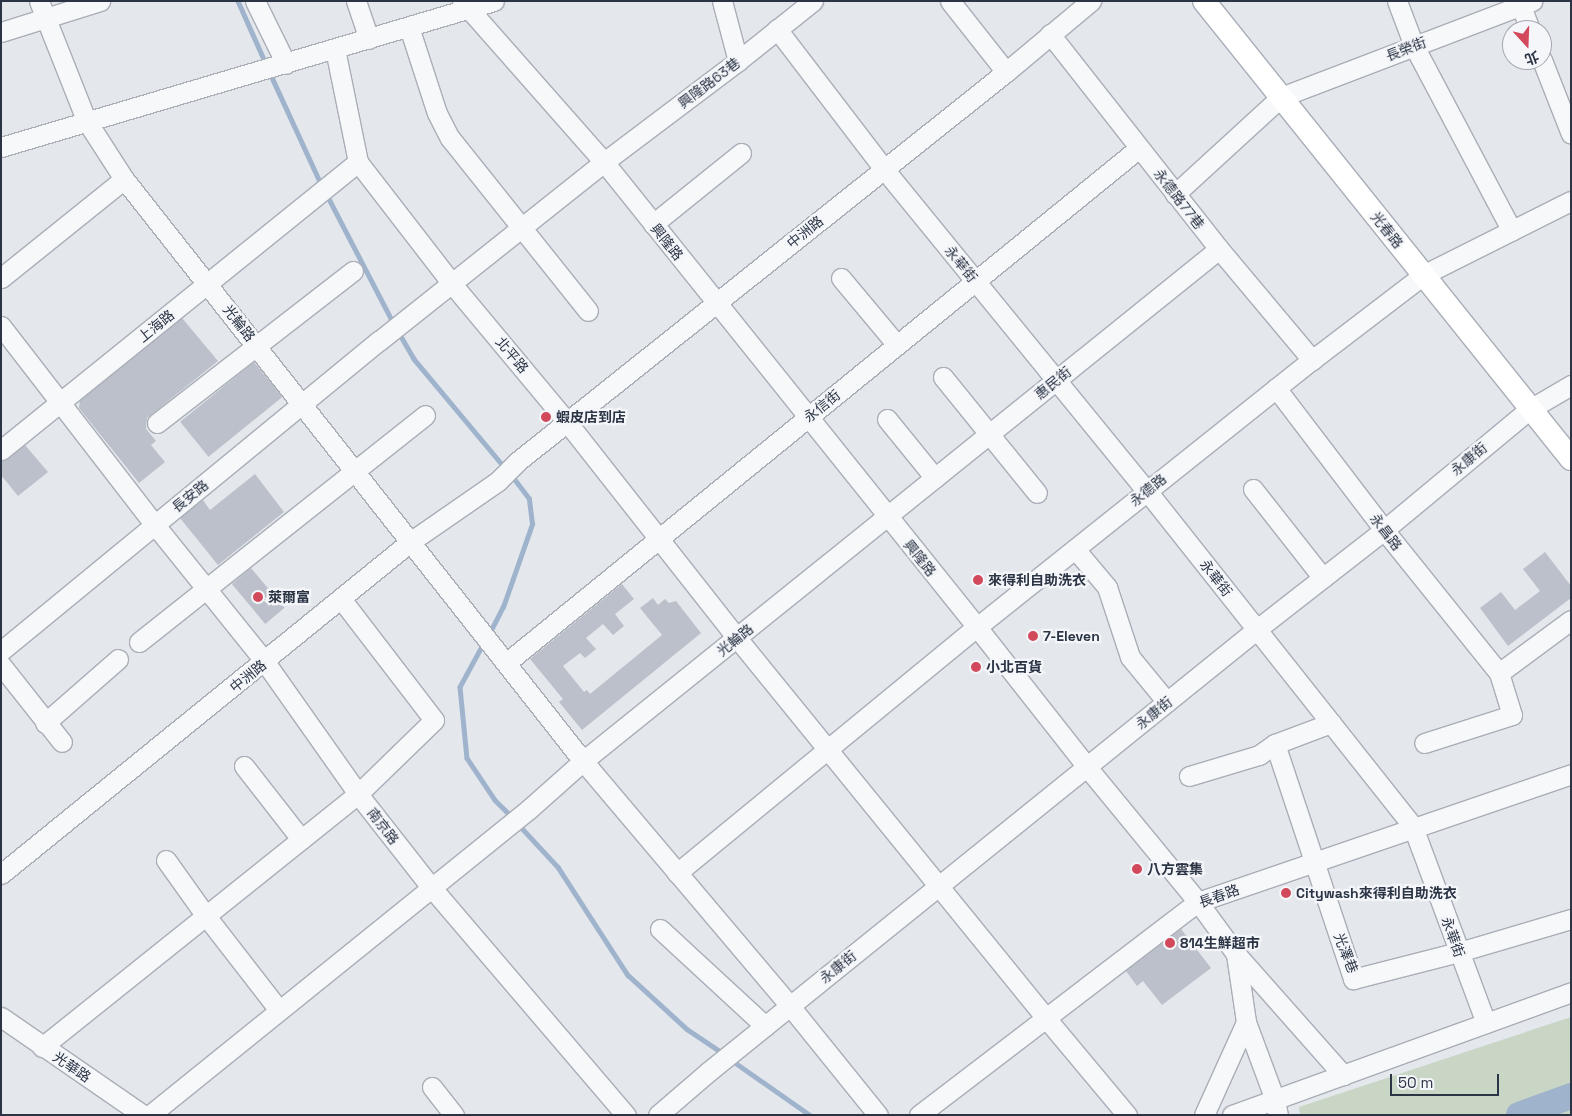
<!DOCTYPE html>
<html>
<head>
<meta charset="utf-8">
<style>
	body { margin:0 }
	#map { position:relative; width:1572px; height:1116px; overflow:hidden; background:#e4e7ec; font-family:"Space Grotesk","Noto Sans TC",sans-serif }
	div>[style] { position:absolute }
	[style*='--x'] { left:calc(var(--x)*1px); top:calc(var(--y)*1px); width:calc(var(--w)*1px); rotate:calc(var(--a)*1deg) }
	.green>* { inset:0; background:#c9d6c5 }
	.stream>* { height:4.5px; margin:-2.25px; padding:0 2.25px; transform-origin:2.25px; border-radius:2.25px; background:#9fb4cc }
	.river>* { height:26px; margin:-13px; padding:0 13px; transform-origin:13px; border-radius:13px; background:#9fb4cc }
	.building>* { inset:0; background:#bbc0ca; transform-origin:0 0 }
	.roads { filter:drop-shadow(1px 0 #a9aeb7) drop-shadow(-1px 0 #a9aeb7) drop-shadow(0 1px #a9aeb7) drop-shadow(0 -1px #a9aeb7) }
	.minor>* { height:19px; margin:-9.5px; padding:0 9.5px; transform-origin:9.5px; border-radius:9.5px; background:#f7f8fa }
	.major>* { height:22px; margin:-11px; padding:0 11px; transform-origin:11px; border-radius:11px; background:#fff }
	.dots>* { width:14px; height:14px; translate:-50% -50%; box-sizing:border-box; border:2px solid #f4f6f9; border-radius:50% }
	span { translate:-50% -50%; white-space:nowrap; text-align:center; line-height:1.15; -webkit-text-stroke:4.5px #f4f6f9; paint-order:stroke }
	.street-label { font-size:14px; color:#2b3445 }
	.poi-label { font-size:14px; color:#2b3445; font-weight:700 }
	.left { translate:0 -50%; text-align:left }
	.frame { position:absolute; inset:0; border:2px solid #2b3445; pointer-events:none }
	.north { position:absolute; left:1502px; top:20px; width:50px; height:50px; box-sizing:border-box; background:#f4f6f9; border:1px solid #a4a8b1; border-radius:50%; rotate:160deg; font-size:14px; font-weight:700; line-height:20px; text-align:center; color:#2b3445 }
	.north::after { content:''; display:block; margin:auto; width:18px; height:22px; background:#d1495b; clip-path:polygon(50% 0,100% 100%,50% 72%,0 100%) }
	.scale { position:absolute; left:1390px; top:1074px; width:109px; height:22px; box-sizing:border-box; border:2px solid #2b3445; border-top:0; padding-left:6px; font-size:15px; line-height:18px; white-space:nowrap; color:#2b3445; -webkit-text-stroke:4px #f4f6f9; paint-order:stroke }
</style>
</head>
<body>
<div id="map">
	<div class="green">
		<div style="clip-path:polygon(1571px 1017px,1571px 1115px,1300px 1115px,1299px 1107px)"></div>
	</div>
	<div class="stream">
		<div style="--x:238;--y:1;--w:69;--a:66"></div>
		<div style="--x:270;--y:73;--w:124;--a:65.3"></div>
		<div style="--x:326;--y:193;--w:148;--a:62.6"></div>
		<div style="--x:398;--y:331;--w:32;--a:60"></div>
		<div style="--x:414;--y:359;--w:142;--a:50.1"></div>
		<div style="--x:489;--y:634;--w:30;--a:-63"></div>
		<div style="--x:503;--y:607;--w:88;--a:-70.7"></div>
		<div style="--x:532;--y:524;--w:25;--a:-97"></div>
		<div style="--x:529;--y:499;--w:31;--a:-127"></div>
		<div style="--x:484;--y:643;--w:50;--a:118.6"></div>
		<div style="--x:460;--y:687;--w:71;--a:84.4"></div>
		<div style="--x:467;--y:758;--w:50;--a:56.3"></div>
		<div style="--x:495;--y:800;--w:23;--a:45"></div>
		<div style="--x:518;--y:824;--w:59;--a:47.1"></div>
		<div style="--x:558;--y:867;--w:129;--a:57.1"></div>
		<div style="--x:628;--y:975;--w:80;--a:42.5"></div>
		<div style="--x:687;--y:1029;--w:45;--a:34"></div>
		<div style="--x:730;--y:1059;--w:98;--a:35"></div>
	</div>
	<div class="river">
		<div style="--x:1519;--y:1115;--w:55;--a:-20.1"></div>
	</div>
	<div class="building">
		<div style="clip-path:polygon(182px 318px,218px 361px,147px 418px,146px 429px,156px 441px,151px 445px,165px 462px,139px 483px,79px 408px,80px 401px)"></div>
		<div style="left:254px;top:362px;width:45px;height:95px;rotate:51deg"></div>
		<div style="clip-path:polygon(25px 445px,48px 472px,18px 496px,1px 475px,1px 461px,8px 459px)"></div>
		<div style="clip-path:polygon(255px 474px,284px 512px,218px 565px,180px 518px,203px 500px,210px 510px)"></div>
		<div style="clip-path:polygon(1545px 552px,1571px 586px,1571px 598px,1508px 646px,1480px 608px,1501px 592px,1515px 610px,1540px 591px,1523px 569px)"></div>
		<div style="left:251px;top:568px;width:52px;height:25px;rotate:50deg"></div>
		<div style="clip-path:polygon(622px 584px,634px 599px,615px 614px,624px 626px,613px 635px,603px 624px,586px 638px,596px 649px,585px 658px,580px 653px,563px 666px,584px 692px,587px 690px,590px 694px,662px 635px,640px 608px,653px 598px,658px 605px,665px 599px,669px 603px,676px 601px,701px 633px,582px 730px,559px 702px,563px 699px,530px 659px)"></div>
		<div style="clip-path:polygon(1181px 929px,1211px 968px,1162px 1005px,1143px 981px,1137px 986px,1126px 971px)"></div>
	</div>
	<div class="roads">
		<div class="minor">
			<div style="--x:39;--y:1;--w:128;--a:68.4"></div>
			<div style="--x:86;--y:120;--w:70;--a:57.2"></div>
			<div style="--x:124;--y:179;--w:741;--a:51.74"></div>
			<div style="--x:583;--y:761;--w:321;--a:49.8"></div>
			<div style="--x:790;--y:1006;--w:140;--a:51.1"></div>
			<div style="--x:255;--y:1;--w:70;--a:63.8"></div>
			<div style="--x:356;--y:1;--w:40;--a:71.1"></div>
			<div style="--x:462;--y:1;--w:215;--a:48.6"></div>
			<div style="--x:604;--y:162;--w:596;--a:51.27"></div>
			<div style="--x:977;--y:627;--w:178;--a:51.8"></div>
			<div style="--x:1087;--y:767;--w:175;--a:50.6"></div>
			<div style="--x:1198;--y:902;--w:64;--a:53.8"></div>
			<div style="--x:1236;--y:954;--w:162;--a:48.5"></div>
			<div style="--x:722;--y:1;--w:62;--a:75.1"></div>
			<div style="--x:950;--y:1;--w:90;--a:51.7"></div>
			<div style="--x:1397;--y:1;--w:48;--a:69.3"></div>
			<div style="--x:1414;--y:46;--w:209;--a:62.1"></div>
			<div style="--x:1519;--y:1;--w:31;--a:69"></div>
			<div style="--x:409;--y:27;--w:90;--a:72"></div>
			<div style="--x:437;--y:113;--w:28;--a:63"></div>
			<div style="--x:450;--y:138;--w:221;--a:51.4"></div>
			<div style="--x:777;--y:29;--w:176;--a:52.6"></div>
			<div style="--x:884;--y:169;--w:416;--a:50.8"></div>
			<div style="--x:1147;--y:491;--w:429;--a:51.6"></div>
			<div style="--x:1413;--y:827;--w:209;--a:69.6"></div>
			<div style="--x:1;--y:32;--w:104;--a:-17.4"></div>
			<div style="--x:1050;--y:34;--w:273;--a:51.8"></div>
			<div style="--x:1219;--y:249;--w:145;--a:50"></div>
			<div style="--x:335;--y:49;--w:115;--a:78.5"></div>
			<div style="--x:358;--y:162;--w:155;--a:52.3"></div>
			<div style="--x:453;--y:285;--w:178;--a:50.2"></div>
			<div style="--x:567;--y:422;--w:275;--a:51.8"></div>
			<div style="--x:737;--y:638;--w:488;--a:50.9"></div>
			<div style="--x:1045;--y:1017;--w:128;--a:50.1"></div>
			<div style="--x:1542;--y:60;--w:79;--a:68.6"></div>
			<div style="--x:1;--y:147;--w:514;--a:-16.5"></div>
			<div style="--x:1175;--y:194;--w:144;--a:-42.5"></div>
			<div style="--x:1281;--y:97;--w:269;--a:-20.9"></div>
			<div style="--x:653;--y:224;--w:113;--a:-38.9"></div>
			<div style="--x:1;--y:278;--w:158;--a:-38.8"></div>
			<div style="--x:841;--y:278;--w:87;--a:50.1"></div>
			<div style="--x:1;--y:326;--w:252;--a:52.3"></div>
			<div style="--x:155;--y:525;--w:176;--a:51.2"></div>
			<div style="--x:265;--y:662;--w:161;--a:54.8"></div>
			<div style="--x:358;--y:794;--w:118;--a:51.9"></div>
			<div style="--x:431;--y:887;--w:300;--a:49.5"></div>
			<div style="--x:943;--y:377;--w:149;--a:51"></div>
			<div style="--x:1276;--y:388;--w:178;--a:52.7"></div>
			<div style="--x:1384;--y:530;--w:184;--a:51.2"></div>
			<div style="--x:1499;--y:673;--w:44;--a:72.8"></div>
			<div style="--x:1512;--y:715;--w:92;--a:162.3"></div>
			<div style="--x:887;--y:419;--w:76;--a:50.9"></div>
			<div style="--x:157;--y:423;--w:248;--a:-37.8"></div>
			<div style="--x:1;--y:450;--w:459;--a:-38.9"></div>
			<div style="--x:1253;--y:489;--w:113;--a:51.8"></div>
			<div style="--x:1075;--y:549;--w:50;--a:49.9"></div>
			<div style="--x:1107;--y:587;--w:74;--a:71.8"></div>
			<div style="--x:1130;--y:657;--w:58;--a:50.6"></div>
			<div style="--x:139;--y:642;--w:365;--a:-38.4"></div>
			<div style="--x:1;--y:651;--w:489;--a:-39.4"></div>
			<div style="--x:379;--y:341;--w:288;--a:-38.5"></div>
			<div style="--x:604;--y:162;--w:168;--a:-37"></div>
			<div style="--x:738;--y:61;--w:96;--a:-38.7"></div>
			<div style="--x:506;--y:663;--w:816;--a:-39.13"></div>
			<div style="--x:1;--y:665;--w:98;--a:51.6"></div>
			<div style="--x:1499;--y:673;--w:89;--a:-36.4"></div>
			<div style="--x:45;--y:723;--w:97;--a:-41.2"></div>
			<div style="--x:1275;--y:744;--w:248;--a:71.6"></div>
			<div style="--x:1353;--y:979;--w:109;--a:-14.3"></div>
			<div style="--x:1459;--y:952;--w:117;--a:-16.4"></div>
			<div style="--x:244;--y:766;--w:93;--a:52"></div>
			<div style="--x:1189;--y:776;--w:73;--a:-16.7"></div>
			<div style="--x:1259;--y:755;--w:19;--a:-35"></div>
			<div style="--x:1275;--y:744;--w:60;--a:-20.6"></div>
			<div style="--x:166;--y:860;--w:69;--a:54.5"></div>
			<div style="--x:206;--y:916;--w:119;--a:52.2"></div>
			<div style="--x:677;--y:873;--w:388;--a:-39.4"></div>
			<div style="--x:977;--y:627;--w:428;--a:-38.6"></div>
			<div style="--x:1312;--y:360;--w:140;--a:-37.4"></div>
			<div style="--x:1423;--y:275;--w:165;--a:-26.6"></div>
			<div style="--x:1;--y:874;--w:527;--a:-39.07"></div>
			<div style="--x:410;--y:542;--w:107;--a:-34.7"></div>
			<div style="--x:498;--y:481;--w:28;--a:-45"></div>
			<div style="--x:518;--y:461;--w:624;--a:-38.56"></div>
			<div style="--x:1006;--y:72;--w:111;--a:-39.9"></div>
			<div style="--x:660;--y:929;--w:143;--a:42.7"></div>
			<div style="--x:1236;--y:954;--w:69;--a:81.6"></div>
			<div style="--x:1246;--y:1022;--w:83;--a:69.6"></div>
			<div style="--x:1275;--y:1100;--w:15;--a:79"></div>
			<div style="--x:1;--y:1017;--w:173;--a:34.6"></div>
			<div style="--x:42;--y:1047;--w:405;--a:-38.7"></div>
			<div style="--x:358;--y:794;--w:106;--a:-44.2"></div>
			<div style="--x:434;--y:720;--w:153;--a:-127.5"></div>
			<div style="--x:432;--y:1087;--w:36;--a:52"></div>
			<div style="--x:150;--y:1115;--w:487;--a:-38.9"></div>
			<div style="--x:529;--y:809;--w:72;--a:-41.6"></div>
			<div style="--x:583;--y:761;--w:816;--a:-38.84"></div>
			<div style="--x:658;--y:1115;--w:66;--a:-40.7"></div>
			<div style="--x:708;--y:1072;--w:704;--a:-38.89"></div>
			<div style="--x:1256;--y:630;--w:162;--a:-38"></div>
			<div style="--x:1384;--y:530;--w:190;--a:-39.7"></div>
			<div style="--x:1530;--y:409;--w:48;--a:-30.3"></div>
			<div style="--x:919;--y:1115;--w:351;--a:-37.4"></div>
			<div style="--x:1198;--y:902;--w:394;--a:-18.9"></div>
			<div style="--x:1204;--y:1115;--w:102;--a:-65.7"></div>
			<div style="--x:1232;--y:1115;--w:361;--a:-19.9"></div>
		</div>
		<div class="major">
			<div style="--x:1204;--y:1;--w:587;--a:51.29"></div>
		</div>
	</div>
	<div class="dots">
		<div style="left:546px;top:417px;background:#d1495b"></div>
		<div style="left:978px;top:580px;background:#d1495b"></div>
		<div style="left:258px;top:597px;background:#d1495b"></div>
		<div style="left:1033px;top:636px;background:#d1495b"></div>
		<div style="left:976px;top:667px;background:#d1495b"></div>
		<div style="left:1137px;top:869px;background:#d1495b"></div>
		<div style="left:1286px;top:893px;background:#d1495b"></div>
		<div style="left:1170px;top:943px;background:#d1495b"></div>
	</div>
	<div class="street-label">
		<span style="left:1406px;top:49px;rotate:-21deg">長榮街</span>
		<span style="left:709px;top:83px;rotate:-37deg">興隆路63巷</span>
		<span style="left:1179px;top:199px;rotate:52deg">永德路77巷</span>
		<span style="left:1387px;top:230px;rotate:51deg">光春路</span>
		<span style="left:805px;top:232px;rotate:-39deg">中洲路</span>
		<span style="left:667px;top:242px;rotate:51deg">興隆路</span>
		<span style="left:961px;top:264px;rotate:51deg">永華街</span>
		<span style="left:239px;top:323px;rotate:52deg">光輪路</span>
		<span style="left:156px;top:326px;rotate:-39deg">上海路</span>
		<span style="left:512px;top:355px;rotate:50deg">北平路</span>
		<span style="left:1053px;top:383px;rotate:-39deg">惠民街</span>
		<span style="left:822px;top:406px;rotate:-39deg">永信街</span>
		<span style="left:1469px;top:459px;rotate:-40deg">永康街</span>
		<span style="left:1148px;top:490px;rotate:-39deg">永德路</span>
		<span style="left:190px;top:496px;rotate:-39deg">長安路</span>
		<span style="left:1386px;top:532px;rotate:52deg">永昌路</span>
		<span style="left:920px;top:558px;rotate:51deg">興隆路</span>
		<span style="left:1216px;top:578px;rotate:52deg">永華街</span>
		<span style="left:735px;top:640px;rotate:-39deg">光輪路</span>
		<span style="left:248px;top:676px;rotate:-39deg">中洲路</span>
		<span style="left:1154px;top:713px;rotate:-39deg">永康街</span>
		<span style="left:383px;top:826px;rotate:52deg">南京路</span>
		<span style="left:1219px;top:896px;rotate:-20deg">長春路</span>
		<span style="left:1453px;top:937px;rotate:70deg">永華街</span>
		<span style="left:1346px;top:953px;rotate:69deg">光澤巷</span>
		<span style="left:838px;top:967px;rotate:-39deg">永康街</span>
		<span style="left:72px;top:1067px;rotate:34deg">光華路</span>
	</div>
	<div class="poi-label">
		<span class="left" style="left:556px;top:417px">蝦皮店到店</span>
		<span class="left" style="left:988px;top:580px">來得利自助洗衣</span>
		<span class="left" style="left:268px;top:597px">萊爾富</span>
		<span class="left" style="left:1043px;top:636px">7-Eleven</span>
		<span class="left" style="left:986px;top:667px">小北百貨</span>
		<span class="left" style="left:1147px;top:869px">八方雲集</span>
		<span class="left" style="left:1296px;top:893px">Citywash來得利自助洗衣</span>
		<span class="left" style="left:1180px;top:943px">814生鮮超市</span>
	</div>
	<div class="frame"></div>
	<div class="north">北</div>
	<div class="scale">50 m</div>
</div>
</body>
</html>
